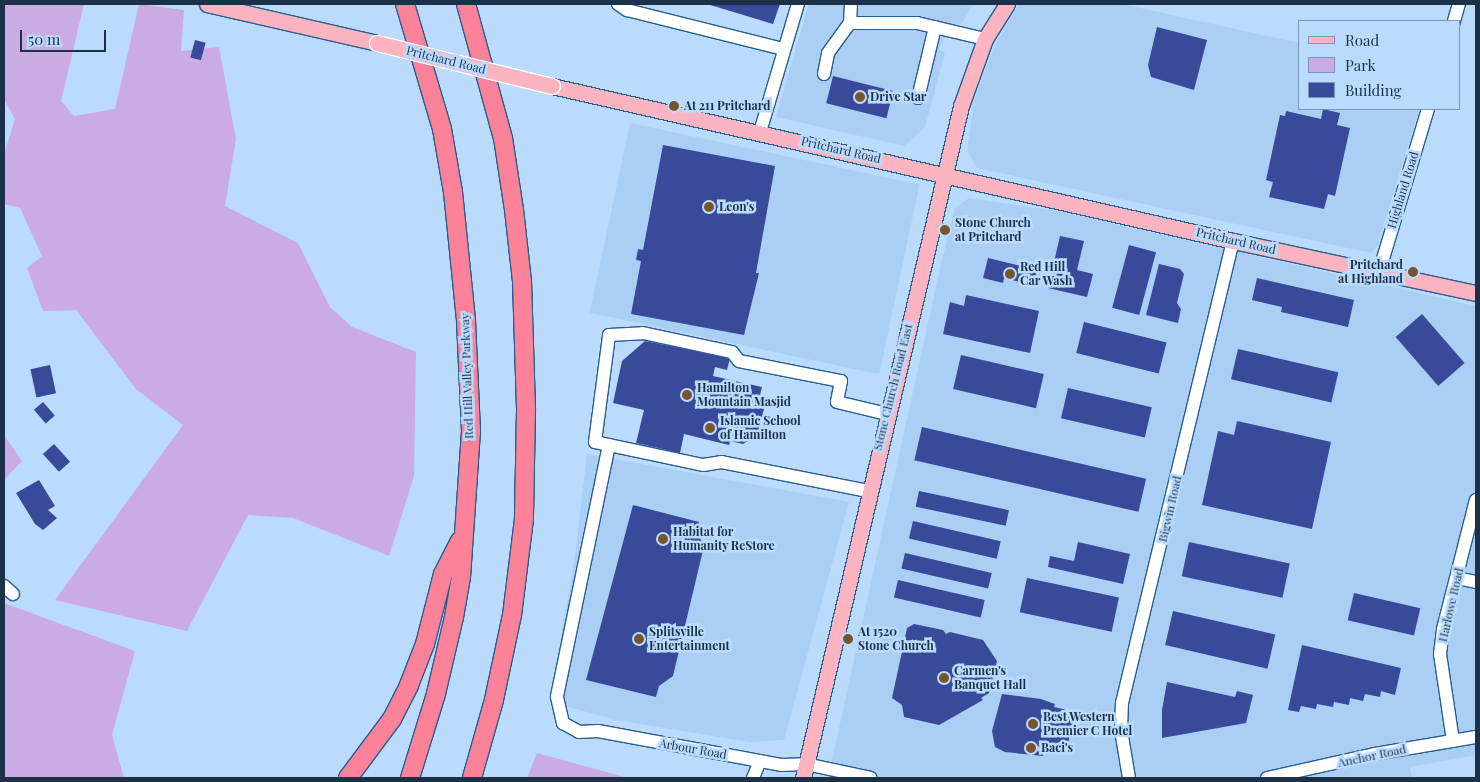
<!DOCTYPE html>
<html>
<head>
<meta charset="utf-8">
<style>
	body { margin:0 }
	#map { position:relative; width:1480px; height:782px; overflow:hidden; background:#badbfe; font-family:"Playfair Display",serif }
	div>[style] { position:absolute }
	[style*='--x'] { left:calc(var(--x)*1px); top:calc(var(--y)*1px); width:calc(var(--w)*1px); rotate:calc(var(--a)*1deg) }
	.built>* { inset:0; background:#aacef4; transform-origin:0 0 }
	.green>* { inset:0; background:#cbabe4 }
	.building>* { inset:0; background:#384a99; transform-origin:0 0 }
	.roads { filter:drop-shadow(1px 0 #275d90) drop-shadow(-1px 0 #275d90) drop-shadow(0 1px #275d90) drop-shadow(0 -1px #275d90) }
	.minor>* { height:12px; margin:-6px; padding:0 6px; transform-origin:6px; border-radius:6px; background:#fff }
	.major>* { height:15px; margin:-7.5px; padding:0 7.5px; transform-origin:7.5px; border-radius:7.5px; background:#fdb4c1 }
	.highway>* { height:18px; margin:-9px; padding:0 9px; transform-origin:9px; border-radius:9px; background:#fb8298 }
	.bridges { filter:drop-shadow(1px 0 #fff) drop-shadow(-1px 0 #fff) drop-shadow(0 1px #fff) drop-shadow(0 -1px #fff) }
	.major-bridge>* { height:15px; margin:-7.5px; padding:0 7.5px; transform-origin:7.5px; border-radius:7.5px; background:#fdb4c1 }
	.dots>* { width:14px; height:14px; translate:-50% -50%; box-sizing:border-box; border:2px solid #badbfe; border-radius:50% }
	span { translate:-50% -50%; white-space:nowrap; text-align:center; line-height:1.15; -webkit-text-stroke:5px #badbfe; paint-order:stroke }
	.street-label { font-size:12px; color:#1b3148 }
	.poi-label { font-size:12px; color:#1b3148; font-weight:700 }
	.left { translate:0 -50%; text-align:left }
	.right { translate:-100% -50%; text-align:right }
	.frame { position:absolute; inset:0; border:5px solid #1b3148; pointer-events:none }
	.legend { position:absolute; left:1298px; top:20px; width:162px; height:90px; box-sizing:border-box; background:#badbfe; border:1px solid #7a97b5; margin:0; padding:6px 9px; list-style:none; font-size:15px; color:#1b3148 }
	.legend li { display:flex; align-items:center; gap:10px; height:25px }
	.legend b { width:25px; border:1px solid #7a97b5 }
	.scale { position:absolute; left:20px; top:30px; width:86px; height:22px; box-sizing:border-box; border:2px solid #1b3148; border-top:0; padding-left:6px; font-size:15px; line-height:18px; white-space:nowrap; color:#1b3148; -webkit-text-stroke:4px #badbfe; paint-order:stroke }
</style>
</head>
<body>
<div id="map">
	<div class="built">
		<div style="clip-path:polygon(809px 4px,973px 4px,962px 23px,950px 26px,939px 49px,945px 53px,925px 127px,904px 146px,776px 117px)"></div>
		<div style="clip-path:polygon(1019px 4px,1122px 4px,1299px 43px,1299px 109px,1419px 109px,1377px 247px,1371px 253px,977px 168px,967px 151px,974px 101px,994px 47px)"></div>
		<div style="left:630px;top:123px;width:296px;height:194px;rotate:12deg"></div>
		<div style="clip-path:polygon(969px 198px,1057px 211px,1476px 306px,1476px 755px,1410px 767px,1412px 778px,828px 778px,941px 264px,955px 208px)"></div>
		<div style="clip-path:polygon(587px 454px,849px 502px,784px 740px,750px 742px,617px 720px,550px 702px,575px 556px)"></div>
	</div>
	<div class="green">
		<div style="clip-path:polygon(4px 4px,84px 4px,61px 101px,74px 116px,115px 109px,139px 4px,184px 10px,181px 51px,219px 47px,236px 139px,225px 206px,298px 243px,330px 307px,352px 327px,416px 352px,414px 476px,389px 556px,293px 518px,248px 515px,187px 631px,55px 600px,183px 425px,136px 389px,76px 310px,43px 311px,27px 268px,42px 256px,20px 208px,4px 204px,4px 154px,15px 119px,4px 99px)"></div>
		<div style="clip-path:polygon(4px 435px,22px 461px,4px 480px)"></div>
		<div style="clip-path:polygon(4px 603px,135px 651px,112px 735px,124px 778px,4px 778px)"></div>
		<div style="clip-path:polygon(537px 753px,628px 778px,527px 778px)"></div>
	</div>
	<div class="building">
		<div style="clip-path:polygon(707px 4px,780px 4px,773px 24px)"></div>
		<div style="clip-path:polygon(1157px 27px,1207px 40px,1194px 90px,1151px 77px,1148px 65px)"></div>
		<div style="left:195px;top:40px;width:11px;height:18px;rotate:15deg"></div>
		<div style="left:833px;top:76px;width:62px;height:28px;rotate:14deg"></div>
		<div style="clip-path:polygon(1323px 109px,1340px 113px,1337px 125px,1350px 128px,1335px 196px,1328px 194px,1324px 209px,1269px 197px,1273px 182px,1266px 180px,1280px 115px,1285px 116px,1286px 111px,1321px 119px)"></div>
		<div style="clip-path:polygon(663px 145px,775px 166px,756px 273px,759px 273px,744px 335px,631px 314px,641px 261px,636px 260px,638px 249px,643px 250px)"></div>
		<div style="clip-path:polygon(1060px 236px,1084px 241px,1077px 270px,1093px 274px,1087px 297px,1048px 288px)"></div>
		<div style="left:1129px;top:245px;width:28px;height:65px;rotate:15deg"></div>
		<div style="clip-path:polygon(988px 258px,1037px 270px,1033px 285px,1004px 278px,1003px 283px,983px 278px)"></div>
		<div style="clip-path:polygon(1159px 264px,1180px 269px,1184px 274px,1177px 303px,1181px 309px,1178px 323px,1146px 315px)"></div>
		<div style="clip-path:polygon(1257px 278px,1354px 300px,1348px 327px,1281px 312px,1282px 307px,1252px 300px)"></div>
		<div style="clip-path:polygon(966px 295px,1039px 311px,1030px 353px,943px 334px,950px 302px,964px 306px)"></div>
		<div style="left:1422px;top:314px;width:65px;height:35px;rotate:49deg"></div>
		<div style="left:1084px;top:322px;width:85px;height:32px;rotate:14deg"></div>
		<div style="clip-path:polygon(645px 341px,730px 358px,727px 370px,715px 367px,713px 376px,762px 387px,757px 407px,764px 409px,757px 435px,743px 444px,730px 441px,729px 445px,684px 434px,680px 453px,636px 443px,644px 410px,613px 403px,622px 361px)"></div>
		<div style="left:1238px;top:349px;width:103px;height:31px;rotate:13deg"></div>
		<div style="left:961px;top:355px;width:85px;height:35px;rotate:13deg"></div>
		<div style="left:50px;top:365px;width:29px;height:20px;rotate:78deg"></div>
		<div style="left:1068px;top:388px;width:86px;height:31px;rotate:13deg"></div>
		<div style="left:43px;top:402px;width:18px;height:12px;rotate:49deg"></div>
		<div style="clip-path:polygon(1237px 421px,1331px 442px,1312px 529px,1202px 505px,1218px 431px,1234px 435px)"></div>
		<div style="left:922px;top:427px;width:230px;height:34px;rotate:13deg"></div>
		<div style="left:54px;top:444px;width:24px;height:15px;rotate:48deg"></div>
		<div style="clip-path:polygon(39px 480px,55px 506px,48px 510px,57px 518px,43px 530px,35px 524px,16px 493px)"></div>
		<div style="left:919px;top:491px;width:92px;height:16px;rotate:12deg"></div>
		<div style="clip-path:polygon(633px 505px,699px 522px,697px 532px,704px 546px,673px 676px,659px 686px,656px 697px,586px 680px)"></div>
		<div style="left:913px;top:521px;width:90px;height:18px;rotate:13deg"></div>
		<div style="clip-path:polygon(1078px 542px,1130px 554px,1123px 584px,1048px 567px,1050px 556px,1074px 561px)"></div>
		<div style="left:1189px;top:542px;width:103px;height:35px;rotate:12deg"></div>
		<div style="left:905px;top:553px;width:89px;height:16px;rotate:13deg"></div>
		<div style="left:1027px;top:578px;width:94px;height:35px;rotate:12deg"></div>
		<div style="left:898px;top:580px;width:89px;height:18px;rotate:13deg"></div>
		<div style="left:1354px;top:593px;width:68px;height:28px;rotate:13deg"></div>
		<div style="left:1173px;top:611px;width:105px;height:35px;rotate:13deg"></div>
		<div style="clip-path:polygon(914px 624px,943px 630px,946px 634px,950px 632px,983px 640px,997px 661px,989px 693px,981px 698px,983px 700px,939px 725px,904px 717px,902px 705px,892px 698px,907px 628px)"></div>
		<div style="clip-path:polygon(1302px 645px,1401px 668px,1395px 695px,1381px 691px,1380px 697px,1365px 694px,1363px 701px,1350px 698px,1349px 705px,1334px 702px,1333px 707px,1317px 704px,1316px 709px,1301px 706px,1299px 712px,1288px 710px)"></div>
		<div style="clip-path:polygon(1167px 682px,1235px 697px,1237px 691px,1253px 695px,1246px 723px,1162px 738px,1162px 710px)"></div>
		<div style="clip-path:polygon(1002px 694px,1041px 699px,1055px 704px,1054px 707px,1071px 711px,1070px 716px,1074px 717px,1067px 748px,1046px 744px,1045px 747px,1037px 746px,1036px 751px,1044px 752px,1043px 756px,1005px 752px,995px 747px,992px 731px)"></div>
	</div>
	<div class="roads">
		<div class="minor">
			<div style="--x:618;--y:4;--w:11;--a:34"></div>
			<div style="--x:627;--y:10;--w:161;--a:14"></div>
			<div style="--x:1454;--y:21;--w:18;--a:-74"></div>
			<div style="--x:850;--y:23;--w:19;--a:-87"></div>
			<div style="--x:824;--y:74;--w:21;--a:-79"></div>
			<div style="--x:828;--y:53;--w:37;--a:-54"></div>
			<div style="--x:850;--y:23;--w:67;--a:0"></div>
			<div style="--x:917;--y:23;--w:70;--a:13.2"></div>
			<div style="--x:918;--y:98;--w:73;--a:-76.5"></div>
			<div style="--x:760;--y:132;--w:134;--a:-73.5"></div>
			<div style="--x:1379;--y:272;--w:170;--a:-73.3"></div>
			<div style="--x:609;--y:445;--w:257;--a:101.7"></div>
			<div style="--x:557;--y:697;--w:27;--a:77"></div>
			<div style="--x:563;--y:723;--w:18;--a:29"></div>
			<div style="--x:579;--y:732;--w:19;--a:-3"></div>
			<div style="--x:598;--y:731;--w:186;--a:10.5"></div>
			<div style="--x:781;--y:765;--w:25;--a:-2"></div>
			<div style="--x:806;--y:764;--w:66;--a:12.2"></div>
			<div style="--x:868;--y:491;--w:149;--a:-168.8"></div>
			<div style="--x:722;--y:462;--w:19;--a:171"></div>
			<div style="--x:703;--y:465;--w:110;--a:-168"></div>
			<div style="--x:595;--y:442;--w:108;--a:-82.5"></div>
			<div style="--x:609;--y:335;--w:34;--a:-3"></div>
			<div style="--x:643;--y:333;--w:91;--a:12.1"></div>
			<div style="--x:732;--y:352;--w:11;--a:52"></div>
			<div style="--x:739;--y:361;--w:104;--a:11.1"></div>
			<div style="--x:841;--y:381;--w:21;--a:101"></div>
			<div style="--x:837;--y:402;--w:51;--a:13.5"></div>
			<div style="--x:1457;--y:578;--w:19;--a:12"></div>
			<div style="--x:4;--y:586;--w:12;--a:42"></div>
			<div style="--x:1453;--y:741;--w:88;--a:-98.5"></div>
			<div style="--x:1440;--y:654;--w:25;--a:-83"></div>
			<div style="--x:1443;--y:629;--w:133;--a:-75.7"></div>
			<div style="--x:753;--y:778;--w:18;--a:-68"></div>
			<div style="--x:1129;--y:778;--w:49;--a:-99.5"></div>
			<div style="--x:1121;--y:730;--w:27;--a:-88"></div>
			<div style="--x:1122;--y:703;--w:475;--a:-76.5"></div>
			<div style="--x:1267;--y:778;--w:111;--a:-12.5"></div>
			<div style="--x:1375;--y:754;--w:102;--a:-9.6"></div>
		</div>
		<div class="major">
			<div style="--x:207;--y:4;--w:174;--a:12.9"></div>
			<div style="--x:552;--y:86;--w:698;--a:12.82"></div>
			<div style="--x:1233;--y:241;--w:249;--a:12.1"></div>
			<div style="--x:803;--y:778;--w:690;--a:-76.77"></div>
			<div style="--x:961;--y:106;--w:71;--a:-70.3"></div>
			<div style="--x:985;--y:39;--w:41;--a:-57.8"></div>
		</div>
		<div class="highway">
			<div style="--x:405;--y:4;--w:130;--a:73.5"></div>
			<div style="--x:442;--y:129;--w:64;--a:80.1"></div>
			<div style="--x:453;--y:192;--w:130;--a:84.2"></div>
			<div style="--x:466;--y:321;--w:110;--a:87.4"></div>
			<div style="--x:471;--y:431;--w:146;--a:93.9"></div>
			<div style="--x:461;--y:577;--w:41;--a:99.9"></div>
			<div style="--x:454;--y:617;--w:79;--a:103.2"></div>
			<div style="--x:436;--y:694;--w:88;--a:107.2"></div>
			<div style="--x:466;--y:4;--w:139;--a:74.6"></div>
			<div style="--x:503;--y:138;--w:73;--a:81.3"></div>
			<div style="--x:514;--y:210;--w:71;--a:83.6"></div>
			<div style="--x:522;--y:281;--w:130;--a:88.2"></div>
			<div style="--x:526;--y:411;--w:108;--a:91.1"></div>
			<div style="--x:524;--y:519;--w:97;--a:97.1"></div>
			<div style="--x:512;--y:615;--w:87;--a:102"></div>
			<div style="--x:494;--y:700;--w:81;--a:105.8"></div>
			<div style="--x:348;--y:778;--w:74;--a:-53.3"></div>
			<div style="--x:392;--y:719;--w:38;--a:-63"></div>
			<div style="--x:409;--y:685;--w:44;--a:-68.7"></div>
			<div style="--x:425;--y:644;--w:72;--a:-75.6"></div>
			<div style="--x:443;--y:574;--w:37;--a:-63"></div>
		</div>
	</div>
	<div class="bridges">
		<div class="major-bridge">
			<div style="--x:377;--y:43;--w:180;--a:13.8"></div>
		</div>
	</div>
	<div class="dots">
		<div style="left:860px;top:97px;background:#76552c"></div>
		<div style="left:674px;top:106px;background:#76552c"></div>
		<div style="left:709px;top:207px;background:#76552c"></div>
		<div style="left:945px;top:230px;background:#76552c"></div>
		<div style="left:1413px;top:272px;background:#76552c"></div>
		<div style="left:1010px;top:274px;background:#76552c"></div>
		<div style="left:687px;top:395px;background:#76552c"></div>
		<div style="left:710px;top:428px;background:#76552c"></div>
		<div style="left:663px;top:539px;background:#76552c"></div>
		<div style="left:639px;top:639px;background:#76552c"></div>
		<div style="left:848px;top:639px;background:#76552c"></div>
		<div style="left:944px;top:678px;background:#76552c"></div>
		<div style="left:1033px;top:724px;background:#76552c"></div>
		<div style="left:1031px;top:748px;background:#76552c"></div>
	</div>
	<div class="street-label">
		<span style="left:446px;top:60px;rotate:14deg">Pritchard Road</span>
		<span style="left:841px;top:150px;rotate:13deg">Pritchard Road</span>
		<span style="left:1403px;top:190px;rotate:-73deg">Highland Road</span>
		<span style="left:1236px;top:241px;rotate:13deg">Pritchard Road</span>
		<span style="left:467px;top:376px;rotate:-92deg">Red Hill Valley Parkway</span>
		<span style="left:893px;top:387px;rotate:-76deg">Stone Church Road East</span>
		<span style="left:1170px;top:509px;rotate:-77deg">Bigwin Road</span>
		<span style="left:1451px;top:605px;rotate:-77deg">Harlowe Road</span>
		<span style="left:693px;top:749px;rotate:10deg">Arbour Road</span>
		<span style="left:1372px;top:756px;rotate:-12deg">Anchor Road</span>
	</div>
	<div class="poi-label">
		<span class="left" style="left:870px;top:97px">Drive Star</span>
		<span class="left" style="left:684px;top:106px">At 211 Pritchard</span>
		<span class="left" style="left:719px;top:207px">Leon's</span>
		<span class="left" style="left:955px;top:230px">Stone Church<br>at Pritchard</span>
		<span class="right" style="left:1403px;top:272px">Pritchard<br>at Highland</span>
		<span class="left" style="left:1020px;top:274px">Red Hill<br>Car Wash</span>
		<span class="left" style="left:697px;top:395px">Hamilton<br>Mountain Masjid</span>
		<span class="left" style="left:720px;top:428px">Islamic School<br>of Hamilton</span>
		<span class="left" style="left:673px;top:539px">Habitat for<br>Humanity ReStore</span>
		<span class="left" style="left:649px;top:639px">Splitsville<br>Entertainment</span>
		<span class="left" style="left:858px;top:639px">At 1520<br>Stone Church</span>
		<span class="left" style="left:954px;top:678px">Carmen's<br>Banquet Hall</span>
		<span class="left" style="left:1043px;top:724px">Best Western<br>Premier C Hotel</span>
		<span class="left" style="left:1041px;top:748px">Baci's</span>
	</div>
	<div class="frame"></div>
	<ul class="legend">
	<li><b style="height:6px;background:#fdb4c1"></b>Road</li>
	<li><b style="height:14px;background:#cbabe4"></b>Park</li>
	<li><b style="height:14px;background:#384a99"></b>Building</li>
	</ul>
	<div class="scale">50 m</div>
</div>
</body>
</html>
